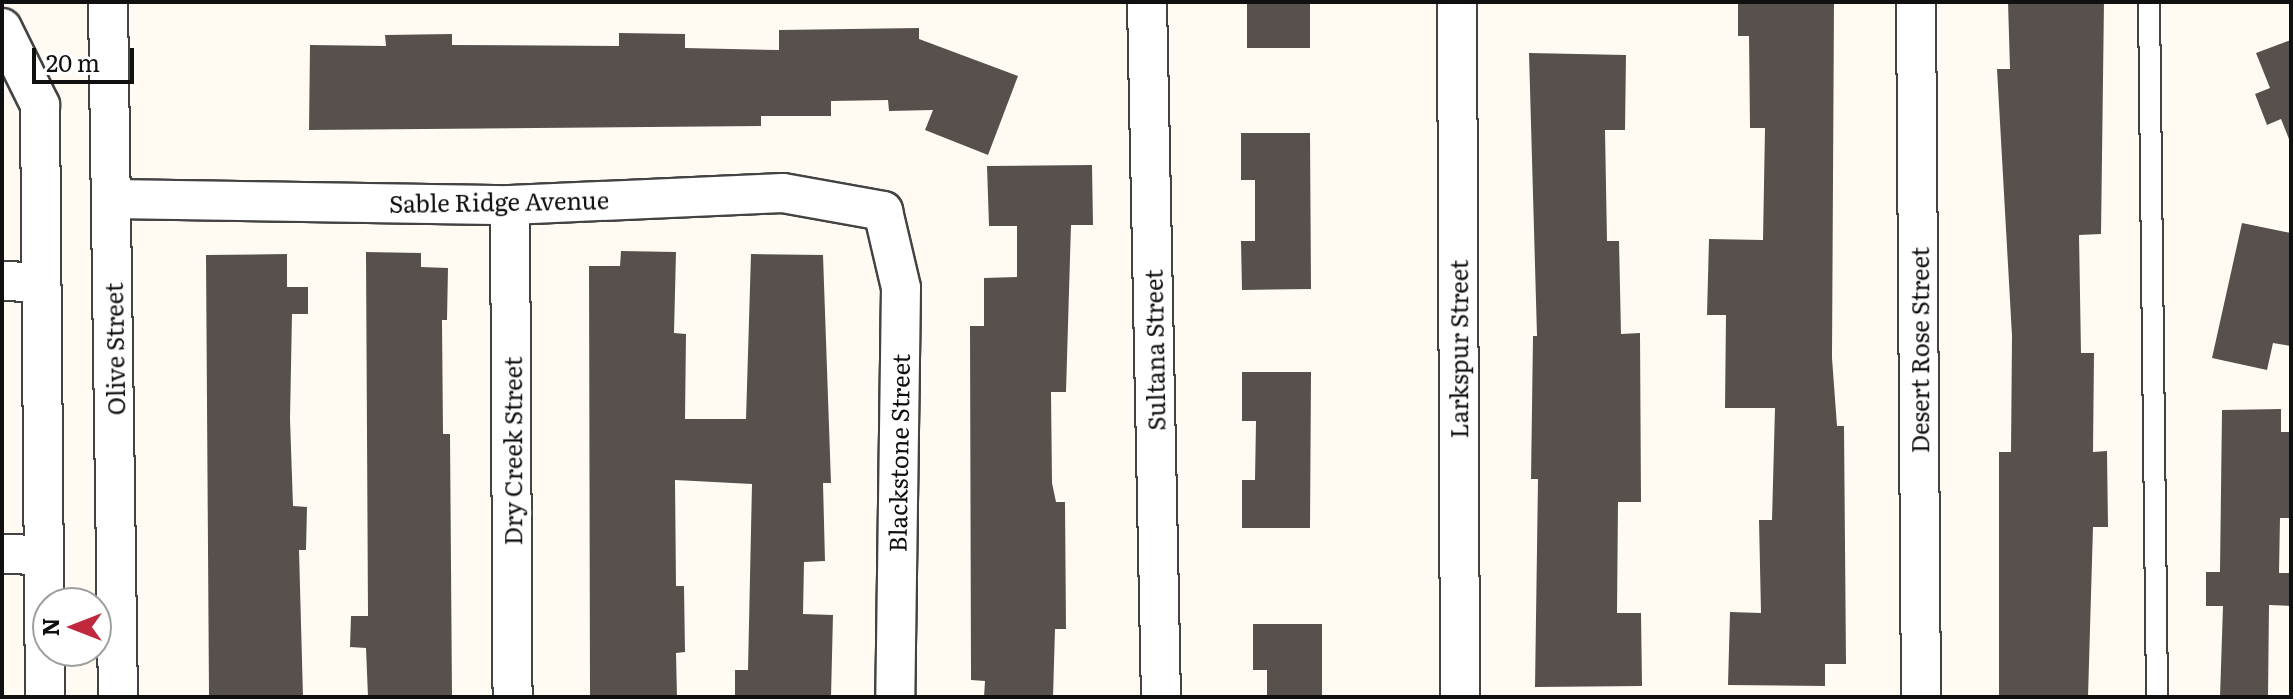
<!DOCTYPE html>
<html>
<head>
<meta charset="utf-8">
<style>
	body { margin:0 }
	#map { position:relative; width:2293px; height:699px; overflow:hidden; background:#fffbf3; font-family:Literata,serif }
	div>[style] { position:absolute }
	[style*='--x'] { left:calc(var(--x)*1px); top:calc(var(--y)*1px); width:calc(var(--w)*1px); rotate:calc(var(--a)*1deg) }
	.building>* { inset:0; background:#58504c; transform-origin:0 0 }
	.roads { filter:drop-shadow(2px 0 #434343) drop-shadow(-2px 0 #434343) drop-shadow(0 2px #434343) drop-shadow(0 -2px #434343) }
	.lane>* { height:20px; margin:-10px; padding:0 10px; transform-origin:10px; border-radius:10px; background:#fff }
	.street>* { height:38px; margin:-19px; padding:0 19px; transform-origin:19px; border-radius:19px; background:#fff }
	span { translate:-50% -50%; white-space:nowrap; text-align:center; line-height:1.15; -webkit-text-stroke:8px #fff; paint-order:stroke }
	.street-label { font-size:24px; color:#101010 }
	.frame { position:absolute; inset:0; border:4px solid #101010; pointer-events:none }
	.north { position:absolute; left:32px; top:587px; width:80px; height:80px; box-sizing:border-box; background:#fff; border:2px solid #9f9f9f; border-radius:50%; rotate:270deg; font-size:22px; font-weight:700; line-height:32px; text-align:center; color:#101010 }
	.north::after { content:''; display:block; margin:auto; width:28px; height:36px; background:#bf283d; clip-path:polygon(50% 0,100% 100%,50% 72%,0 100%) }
	.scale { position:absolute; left:32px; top:48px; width:102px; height:36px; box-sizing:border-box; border:4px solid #101010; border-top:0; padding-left:10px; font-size:24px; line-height:28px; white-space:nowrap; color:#101010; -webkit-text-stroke:6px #fff; paint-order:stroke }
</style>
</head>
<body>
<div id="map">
	<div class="building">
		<div style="left:1247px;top:2px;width:63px;height:46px"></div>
		<div style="clip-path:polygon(1738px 2px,1834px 2px,1832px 358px,1837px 426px,1844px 426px,1846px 664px,1825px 664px,1825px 686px,1728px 685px,1730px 612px,1761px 613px,1759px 520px,1772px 520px,1775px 408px,1725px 408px,1726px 315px,1707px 315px,1709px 239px,1763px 240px,1765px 128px,1750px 128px,1749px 36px,1738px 36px)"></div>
		<div style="clip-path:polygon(2008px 2px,2104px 2px,2101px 234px,2079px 235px,2081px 353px,2094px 353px,2093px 452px,2107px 451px,2108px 527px,2093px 527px,2088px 697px,1999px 697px,1999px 452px,2011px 452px,2012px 336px,1997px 69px,2010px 69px)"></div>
		<div style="clip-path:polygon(919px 28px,919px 39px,1018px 76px,988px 155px,925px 130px,933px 110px,889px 111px,888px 100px,831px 101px,831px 116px,761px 116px,761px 126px,309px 130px,310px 45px,386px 46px,385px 35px,452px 34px,452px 45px,619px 46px,619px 33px,685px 34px,685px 48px,779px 50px,779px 30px)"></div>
		<div style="clip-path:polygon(2291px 40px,2291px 138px,2289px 139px,2281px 119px,2267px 125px,2255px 94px,2270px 88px,2256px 53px)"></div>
		<div style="clip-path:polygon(1529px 53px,1626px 55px,1625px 130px,1605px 130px,1607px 241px,1619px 241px,1621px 334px,1640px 333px,1641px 502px,1618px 502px,1617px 613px,1641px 613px,1642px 686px,1535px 687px,1538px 479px,1531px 479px,1533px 336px,1537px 336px)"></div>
		<div style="clip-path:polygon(1241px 133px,1310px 133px,1311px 289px,1242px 290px,1241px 241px,1255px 241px,1255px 180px,1241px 180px)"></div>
		<div style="clip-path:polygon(1092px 165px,1093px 225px,1071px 225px,1066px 392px,1051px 392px,1052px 483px,1056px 502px,1065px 502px,1066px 629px,1055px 629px,1053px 697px,984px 697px,985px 681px,971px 680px,970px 326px,984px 326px,984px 278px,1017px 277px,1017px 226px,989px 226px,987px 166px)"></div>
		<div style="clip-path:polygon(2242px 223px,2291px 233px,2291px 346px,2273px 343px,2267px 370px,2212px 358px)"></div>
		<div style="clip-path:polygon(621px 251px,676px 252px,674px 333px,686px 334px,685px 419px,746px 419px,751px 254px,823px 255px,831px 483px,823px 483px,825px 561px,804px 562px,803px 614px,833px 615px,831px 697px,735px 697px,735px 670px,748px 670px,752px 484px,675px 480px,676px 586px,684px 586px,685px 652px,676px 653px,677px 697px,590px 697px,589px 266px,620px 266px)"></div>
		<div style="clip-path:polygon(366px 252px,421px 253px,421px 267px,448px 268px,447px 320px,442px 320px,443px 434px,450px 434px,452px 697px,368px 697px,366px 648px,350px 647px,351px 616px,368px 616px)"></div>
		<div style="clip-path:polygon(287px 254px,287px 287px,308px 287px,308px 314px,292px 314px,290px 419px,293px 506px,307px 507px,306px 550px,299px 550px,303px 697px,209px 697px,206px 255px)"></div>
		<div style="clip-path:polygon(1242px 372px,1311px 372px,1310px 528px,1242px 528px,1242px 480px,1255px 480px,1256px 421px,1242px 421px)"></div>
		<div style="clip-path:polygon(2281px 409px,2281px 432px,2291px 432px,2291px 518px,2280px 518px,2279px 573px,2291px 573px,2291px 606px,2269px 605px,2268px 697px,2220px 697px,2223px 606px,2206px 606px,2206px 572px,2220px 572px,2222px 410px)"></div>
		<div style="clip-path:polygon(1253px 624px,1322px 624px,1322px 697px,1267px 697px,1267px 670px,1253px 670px)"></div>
	</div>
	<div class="roads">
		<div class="lane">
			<div style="--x:2149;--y:2;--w:695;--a:89.34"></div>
		</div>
		<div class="street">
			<div style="--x:108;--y:2;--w:695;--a:89.18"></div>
			<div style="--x:1147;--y:2;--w:695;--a:88.85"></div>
			<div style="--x:1457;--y:2;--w:695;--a:89.75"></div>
			<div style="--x:1916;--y:2;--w:695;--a:89.59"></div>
			<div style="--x:2;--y:28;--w:86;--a:63.7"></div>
			<div style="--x:40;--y:105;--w:592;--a:89.52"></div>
			<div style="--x:113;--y:199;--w:397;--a:0.9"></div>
			<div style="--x:510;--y:205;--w:273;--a:-2.5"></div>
			<div style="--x:783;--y:193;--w:102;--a:10.2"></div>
			<div style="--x:883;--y:211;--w:79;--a:76.8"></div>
			<div style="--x:901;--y:288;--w:409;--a:90.8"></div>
			<div style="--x:510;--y:205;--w:492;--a:89.7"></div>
			<div style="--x:2;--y:281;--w:36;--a:2"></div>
			<div style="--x:2;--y:554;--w:41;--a:1.4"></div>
		</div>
	</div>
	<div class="street-label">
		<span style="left:499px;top:201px;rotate:-1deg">Sable Ridge Avenue</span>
		<span style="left:114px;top:349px;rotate:-91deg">Olive Street</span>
		<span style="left:1458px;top:349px;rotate:-90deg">Larkspur Street</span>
		<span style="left:1154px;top:350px;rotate:-91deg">Sultana Street</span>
		<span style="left:1919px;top:350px;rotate:-90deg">Desert Rose Street</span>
		<span style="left:512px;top:451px;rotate:-90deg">Dry Creek Street</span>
		<span style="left:898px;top:453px;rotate:-89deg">Blackstone Street</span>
	</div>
	<div class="frame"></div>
	<div class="north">N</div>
	<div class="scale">20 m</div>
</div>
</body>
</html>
